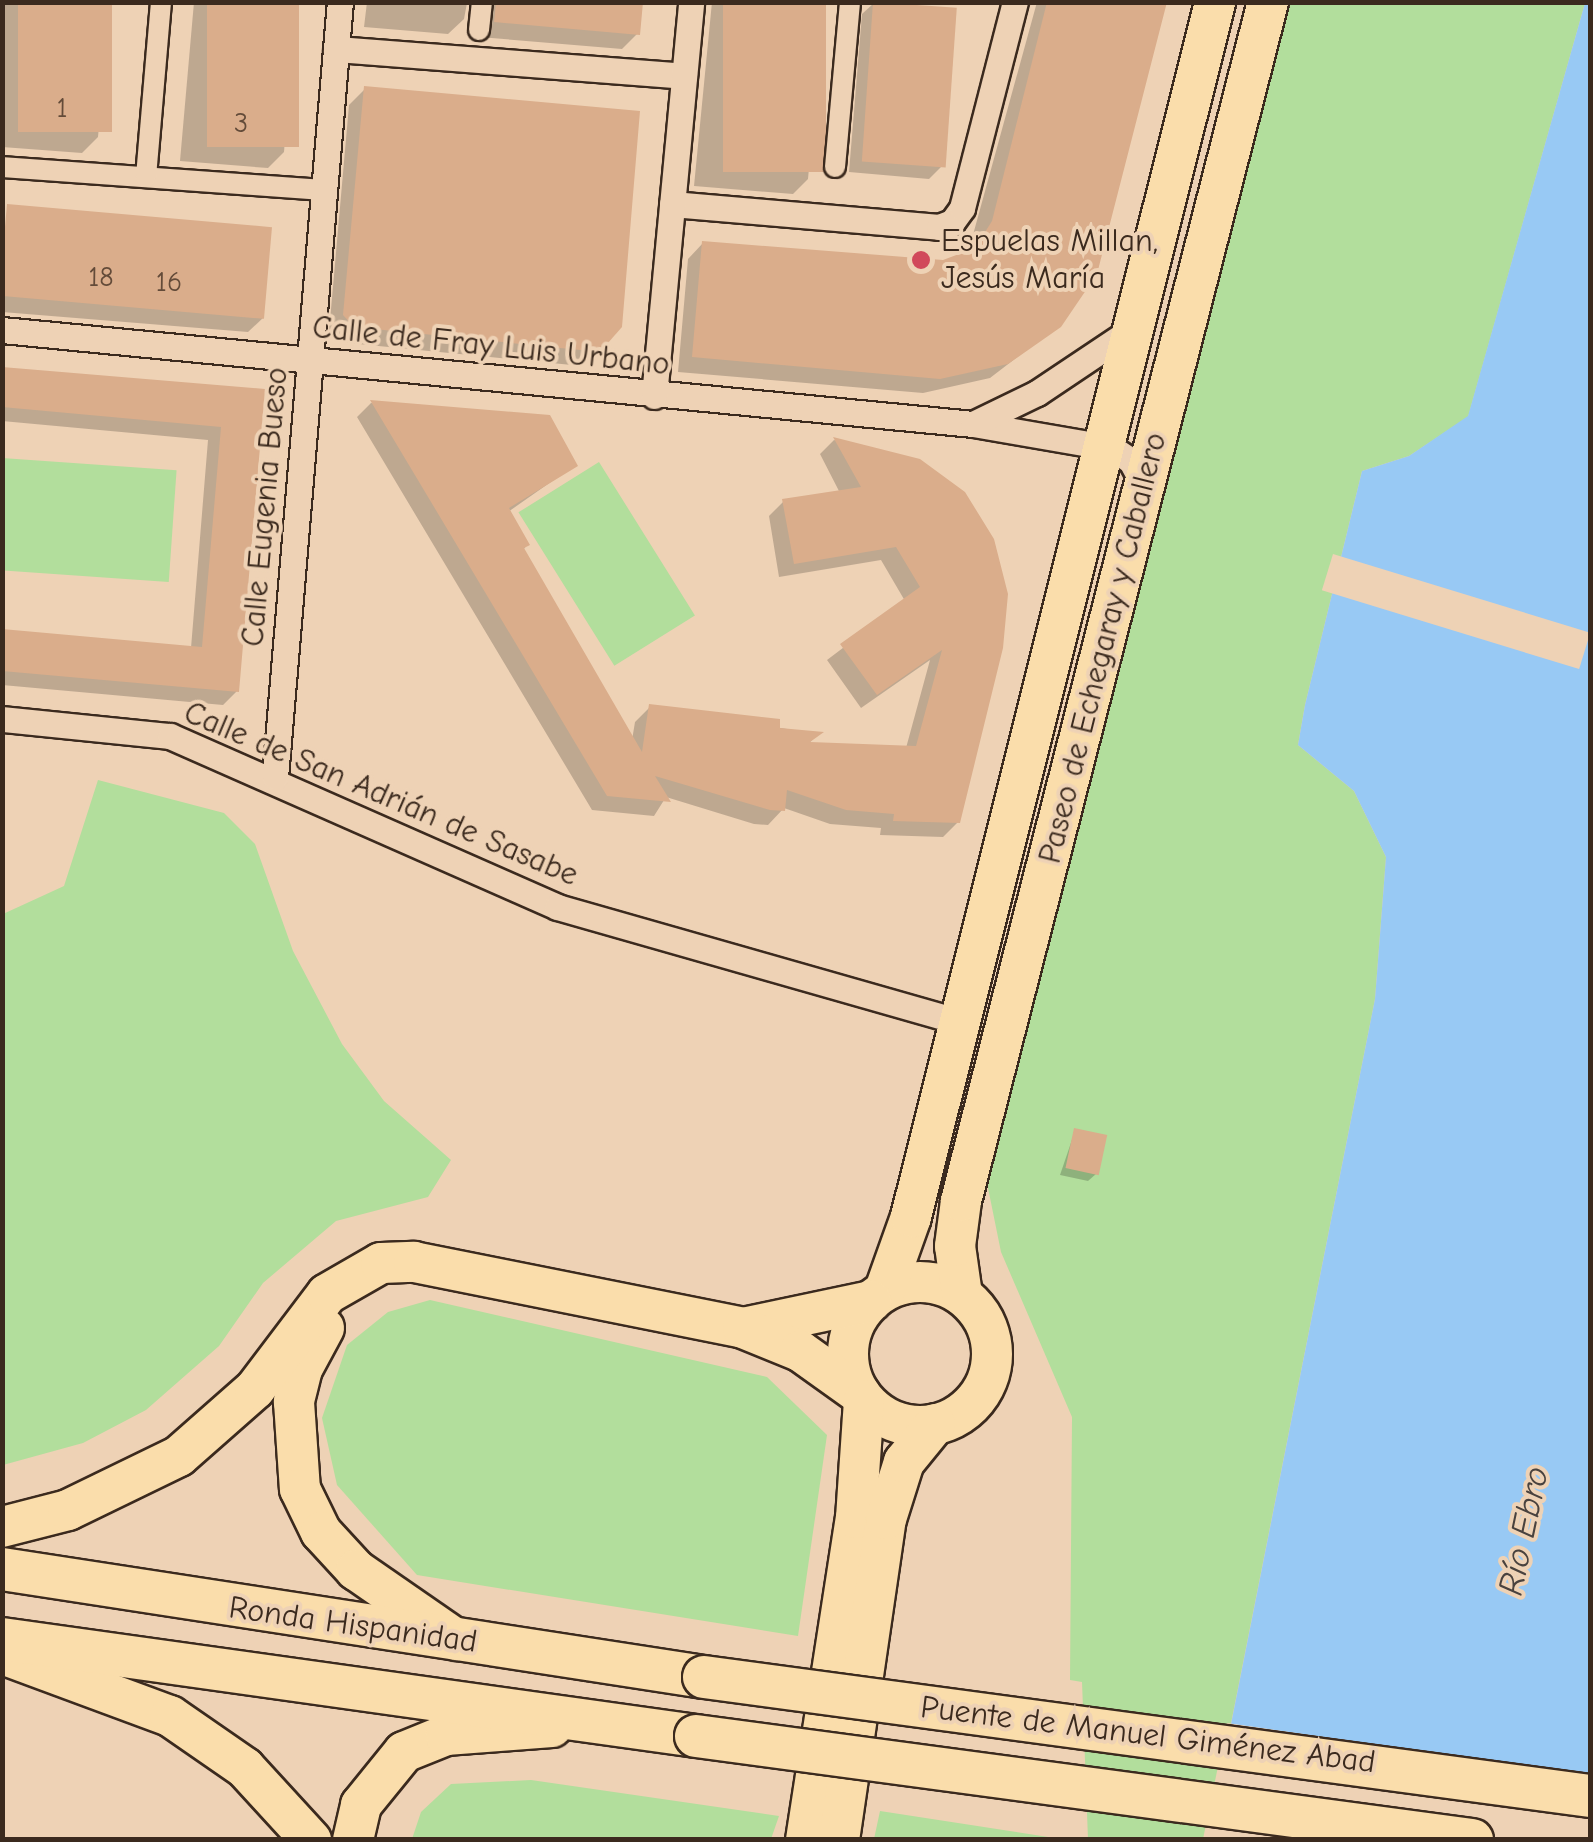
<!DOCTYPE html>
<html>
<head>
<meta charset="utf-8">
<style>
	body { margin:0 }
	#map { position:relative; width:1593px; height:1842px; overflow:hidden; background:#eed2b5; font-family:"Comic Neue",sans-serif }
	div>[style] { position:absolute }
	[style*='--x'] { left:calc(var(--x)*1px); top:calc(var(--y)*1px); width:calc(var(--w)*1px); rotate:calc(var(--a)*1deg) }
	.green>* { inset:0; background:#b2de9c; transform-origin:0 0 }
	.water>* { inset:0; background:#98c9f4 }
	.pier>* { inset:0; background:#eed2b5; transform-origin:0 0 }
	.shadow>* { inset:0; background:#0003 }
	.building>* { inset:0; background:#daad8b; transform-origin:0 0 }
	.roads { filter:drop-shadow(2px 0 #3b2a1e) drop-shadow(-2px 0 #3b2a1e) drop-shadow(0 2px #3b2a1e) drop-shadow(0 -2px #3b2a1e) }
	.pedestrian>* { height:20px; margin:-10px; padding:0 10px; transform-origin:10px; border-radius:10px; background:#eed2b5 }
	.minor>* { height:25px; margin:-12.5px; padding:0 12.5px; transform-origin:12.5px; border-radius:12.5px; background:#eed2b5 }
	.primary>* { height:40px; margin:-20px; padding:0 20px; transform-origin:20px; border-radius:20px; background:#faddab }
	.primary>.ring { margin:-20px; padding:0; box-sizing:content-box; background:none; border:40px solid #faddab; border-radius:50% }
	.trunk>* { height:42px; margin:-21px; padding:0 21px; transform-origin:21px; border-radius:21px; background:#faddab }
	.bridges { filter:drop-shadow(2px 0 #3b2a1e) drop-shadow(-2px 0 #3b2a1e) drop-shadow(0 2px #3b2a1e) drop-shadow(0 -2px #3b2a1e) }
	.trunk-bridge>* { height:42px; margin:-21px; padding:0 21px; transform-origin:21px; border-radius:21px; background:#faddab }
	.dots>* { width:28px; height:28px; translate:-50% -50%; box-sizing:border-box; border:5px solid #eed2b5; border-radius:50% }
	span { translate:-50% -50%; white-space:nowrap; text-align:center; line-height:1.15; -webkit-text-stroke:8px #eed2b5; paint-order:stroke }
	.number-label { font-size:28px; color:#634b39 }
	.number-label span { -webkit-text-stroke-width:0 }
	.poi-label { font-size:32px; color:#3b2a1e }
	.left { translate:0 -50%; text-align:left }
	.street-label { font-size:32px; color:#3b2a1e }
	.water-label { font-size:35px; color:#49423e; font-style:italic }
	.frame { position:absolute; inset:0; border:5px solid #3b2a1e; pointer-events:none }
</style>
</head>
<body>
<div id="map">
	<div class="green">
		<div style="clip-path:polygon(1290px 3px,1585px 3px,1468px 417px,1409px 456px,1362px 471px,1305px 705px,1298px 745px,1354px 791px,1386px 857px,1375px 999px,1208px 1839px,1088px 1839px,1082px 1682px,1070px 1680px,1072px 1417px,1001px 1252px,987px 1183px)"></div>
		<div style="left:2px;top:458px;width:175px;height:112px;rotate:4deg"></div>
		<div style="left:599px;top:462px;width:181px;height:95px;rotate:58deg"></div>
		<div style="clip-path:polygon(98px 780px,224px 813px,255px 844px,293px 951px,342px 1044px,384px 1101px,451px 1160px,428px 1197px,336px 1221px,263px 1283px,219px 1346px,146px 1410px,83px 1443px,3px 1465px,3px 914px,64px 886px)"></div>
		<div style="clip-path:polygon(430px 1300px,767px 1377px,827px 1435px,798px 1636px,417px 1575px,337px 1485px,322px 1418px,347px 1345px,388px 1312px)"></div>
		<div style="clip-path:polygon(531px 1780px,779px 1816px,771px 1839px,412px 1839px,421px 1812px,451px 1784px)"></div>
		<div style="clip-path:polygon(880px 1811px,1061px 1839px,874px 1839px)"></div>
	</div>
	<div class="water">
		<div style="clip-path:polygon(1585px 3px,1590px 3px,1590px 1839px,1208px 1840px,1375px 999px,1386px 857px,1354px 791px,1298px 745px,1305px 705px,1362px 471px,1409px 456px,1468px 416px)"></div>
	</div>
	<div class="pier">
		<div style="left:1333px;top:554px;width:269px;height:38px;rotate:17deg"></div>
		<div style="clip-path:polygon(1227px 1723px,1590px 1775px,1590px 1840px,1203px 1839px)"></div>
	</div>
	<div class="shadow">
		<div style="clip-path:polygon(5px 2px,110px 2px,98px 137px,82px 153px,2px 147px)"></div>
		<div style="clip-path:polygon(194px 2px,296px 2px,284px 152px,268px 168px,180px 161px)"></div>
		<div style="clip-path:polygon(367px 2px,640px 2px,638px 33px,622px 49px,479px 37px,480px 13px,467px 3px,464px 19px,448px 34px,364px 27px)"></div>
		<div style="clip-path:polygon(712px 2px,824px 2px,808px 179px,793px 194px,694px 186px)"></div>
		<div style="clip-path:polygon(1037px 2px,1164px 2px,1059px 325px,990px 378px,923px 393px,678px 372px,688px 259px,703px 243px,943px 263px,968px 253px)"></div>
		<div style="clip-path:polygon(874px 3px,941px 167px,929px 179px,849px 172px,862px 14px)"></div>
		<div style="clip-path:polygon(365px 89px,598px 350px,582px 366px,338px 342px,329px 332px,349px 105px)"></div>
		<div style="clip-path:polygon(2px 264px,63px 269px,264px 317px,248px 332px,2px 312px)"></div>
		<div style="clip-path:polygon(2px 371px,262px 391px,237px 691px,223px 705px,2px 685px,2px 632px,191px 648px,208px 440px,2px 421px)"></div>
		<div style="clip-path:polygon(371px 403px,548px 417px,575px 465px,508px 512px,527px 545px,523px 550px,632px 740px,635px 722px,650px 707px,818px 734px,808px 744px,906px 748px,930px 660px,861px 708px,827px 660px,905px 601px,881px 560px,779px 577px,769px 516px,784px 501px,840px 493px,820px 454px,834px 440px,919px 461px,963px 494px,958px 822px,943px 837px,880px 835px,881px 828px,830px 824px,784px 808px,768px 825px,754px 824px,666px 797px,654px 816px,592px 810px,357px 417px)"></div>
		<div style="clip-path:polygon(1075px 1131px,1096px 1174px,1088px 1181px,1060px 1175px)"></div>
	</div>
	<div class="building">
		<div style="left:18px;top:2px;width:94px;height:130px"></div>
		<div style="left:207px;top:2px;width:92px;height:145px"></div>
		<div style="clip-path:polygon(496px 2px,643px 2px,640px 35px,494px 22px)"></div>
		<div style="left:723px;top:2px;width:103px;height:170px"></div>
		<div style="left:873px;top:2px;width:84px;height:160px;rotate:4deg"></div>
		<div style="clip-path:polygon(1047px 2px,1167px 2px,1097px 274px,1061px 327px,1008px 364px,940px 379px,692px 357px,702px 241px,943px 260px,975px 248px,992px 221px)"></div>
		<div style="clip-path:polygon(364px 86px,640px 111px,622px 327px,600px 352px,354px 327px,343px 315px)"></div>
		<div style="left:7px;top:204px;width:266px;height:92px;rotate:5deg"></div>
		<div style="clip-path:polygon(2px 367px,265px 389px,239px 692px,2px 671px,2px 629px,202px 647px,221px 427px,2px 407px)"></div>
		<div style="clip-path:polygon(370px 400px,550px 415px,578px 466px,509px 508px,530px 545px,524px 548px,642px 752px,649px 704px,780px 719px,780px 728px,824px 732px,810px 742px,916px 746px,942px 650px,877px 695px,840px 644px,920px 587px,896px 547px,794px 564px,782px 499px,861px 487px,833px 437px,920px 459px,965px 492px,994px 539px,1008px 594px,1003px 648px,960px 823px,893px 821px,894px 814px,846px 810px,787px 790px,785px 811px,770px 810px,655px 776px,671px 802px,607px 796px)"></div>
		<div style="left:1074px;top:1128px;width:34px;height:41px;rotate:12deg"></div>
	</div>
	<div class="roads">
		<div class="pedestrian">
			<div style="--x:479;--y:30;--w:28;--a:-84"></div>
			<div style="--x:2;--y:167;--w:323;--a:4.1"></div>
			<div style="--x:835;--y:167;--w:166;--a:-84.8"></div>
			<div style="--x:146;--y:177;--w:176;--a:-85.1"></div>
		</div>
		<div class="minor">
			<div style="--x:336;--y:49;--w:349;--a:4.4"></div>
			<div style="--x:672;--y:204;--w:268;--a:4.9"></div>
			<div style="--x:939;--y:227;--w:14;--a:-21"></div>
			<div style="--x:952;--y:222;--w:17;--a:-54"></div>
			<div style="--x:962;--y:208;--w:213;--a:-75.6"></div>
			<div style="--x:2;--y:330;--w:976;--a:5.53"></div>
			<div style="--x:973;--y:424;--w:141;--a:9.8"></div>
			<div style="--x:1112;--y:448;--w:23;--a:34"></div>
			<div style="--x:1131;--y:461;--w:27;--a:62"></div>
			<div style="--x:654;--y:396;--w:396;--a:-84.6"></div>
			<div style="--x:973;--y:424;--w:71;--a:-25.8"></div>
			<div style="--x:1037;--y:393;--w:117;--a:-33.8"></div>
			<div style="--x:2;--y:719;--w:169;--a:5.8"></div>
			<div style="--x:170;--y:736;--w:423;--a:23.8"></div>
			<div style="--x:557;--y:907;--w:419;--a:15.9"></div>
			<div style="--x:275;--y:777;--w:778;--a:-85.21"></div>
		</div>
		<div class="primary">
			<div class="ring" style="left:848px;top:1282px;width:104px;height:104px"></div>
			<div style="--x:885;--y:1290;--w:77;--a:-70.4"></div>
			<div style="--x:911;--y:1217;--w:1252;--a:-75.95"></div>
			<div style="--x:962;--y:1295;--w:49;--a:-98.1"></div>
			<div style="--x:955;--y:1246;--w:45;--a:-82.4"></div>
			<div style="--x:961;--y:1201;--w:1238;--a:-75.64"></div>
			<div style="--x:748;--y:1327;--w:126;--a:-11.9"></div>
			<div style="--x:324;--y:1328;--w:47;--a:118.2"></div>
			<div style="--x:302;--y:1369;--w:34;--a:104"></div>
			<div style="--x:294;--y:1402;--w:87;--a:86.1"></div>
			<div style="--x:300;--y:1489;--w:48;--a:64"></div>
			<div style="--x:321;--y:1532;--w:52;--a:47.4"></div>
			<div style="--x:356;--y:1570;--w:123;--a:34.7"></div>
			<div style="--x:2;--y:1527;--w:68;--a:-14.4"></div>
			<div style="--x:68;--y:1510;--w:123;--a:-25.9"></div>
			<div style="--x:179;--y:1456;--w:101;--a:-41.4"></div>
			<div style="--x:255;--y:1389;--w:119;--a:-52.8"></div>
			<div style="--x:327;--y:1294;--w:62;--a:-29.9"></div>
			<div style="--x:381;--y:1263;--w:33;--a:-2"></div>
			<div style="--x:414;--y:1262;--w:336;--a:11.3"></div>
			<div style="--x:743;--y:1328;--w:61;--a:22"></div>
			<div style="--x:800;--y:1351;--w:74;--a:35.6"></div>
			<div style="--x:2;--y:1654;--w:179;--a:20.3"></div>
			<div style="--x:170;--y:1716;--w:91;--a:34.7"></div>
			<div style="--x:245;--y:1768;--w:98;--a:47.5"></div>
			<div style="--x:353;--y:1840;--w:36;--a:-77"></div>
			<div style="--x:361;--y:1805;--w:68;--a:-50.9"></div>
			<div style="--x:404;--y:1752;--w:45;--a:-22"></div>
			<div style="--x:446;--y:1735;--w:106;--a:-4.3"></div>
			<div style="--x:806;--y:1840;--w:326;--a:-81.2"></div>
			<div style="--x:856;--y:1518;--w:118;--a:-86.1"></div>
			<div style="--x:839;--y:1840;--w:324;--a:-81.7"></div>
			<div style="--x:886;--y:1519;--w:60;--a:-72.5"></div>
			<div style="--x:904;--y:1462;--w:49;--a:-50.8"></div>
		</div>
		<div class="trunk">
			<div style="--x:2;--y:1569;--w:710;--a:8.75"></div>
			<div style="--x:2;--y:1639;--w:701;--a:7.96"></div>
		</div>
	</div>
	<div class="bridges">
		<div class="trunk-bridge">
			<div style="--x:704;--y:1677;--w:894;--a:7.65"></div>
			<div style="--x:696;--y:1736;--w:783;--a:7.63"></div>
		</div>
	</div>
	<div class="dots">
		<div style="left:921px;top:260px;background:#d1495b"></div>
	</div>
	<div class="number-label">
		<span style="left:62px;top:108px">1</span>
		<span style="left:241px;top:123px">3</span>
		<span style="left:101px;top:277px">18</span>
		<span style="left:169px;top:282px">16</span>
	</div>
	<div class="poi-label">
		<span class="left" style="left:941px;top:260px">Espuelas Millan,<br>Jesús María</span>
	</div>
	<div class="street-label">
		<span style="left:491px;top:346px;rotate:6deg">Calle de Fray Luis Urbano</span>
		<span style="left:265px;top:507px;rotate:-85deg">Calle Eugenia Bueso</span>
		<span style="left:1103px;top:648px;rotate:-76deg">Paseo de Echegaray y Caballero</span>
		<span style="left:381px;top:794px;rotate:23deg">Calle de San Adrián de Sasabe</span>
		<span style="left:353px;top:1625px;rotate:8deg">Ronda Hispanidad</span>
		<span style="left:1148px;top:1735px;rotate:7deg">Puente de Manuel Giménez Abad</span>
	</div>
	<div class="water-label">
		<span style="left:1524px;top:1531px;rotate:-78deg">Río Ebro</span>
	</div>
	<div class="frame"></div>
</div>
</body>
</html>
